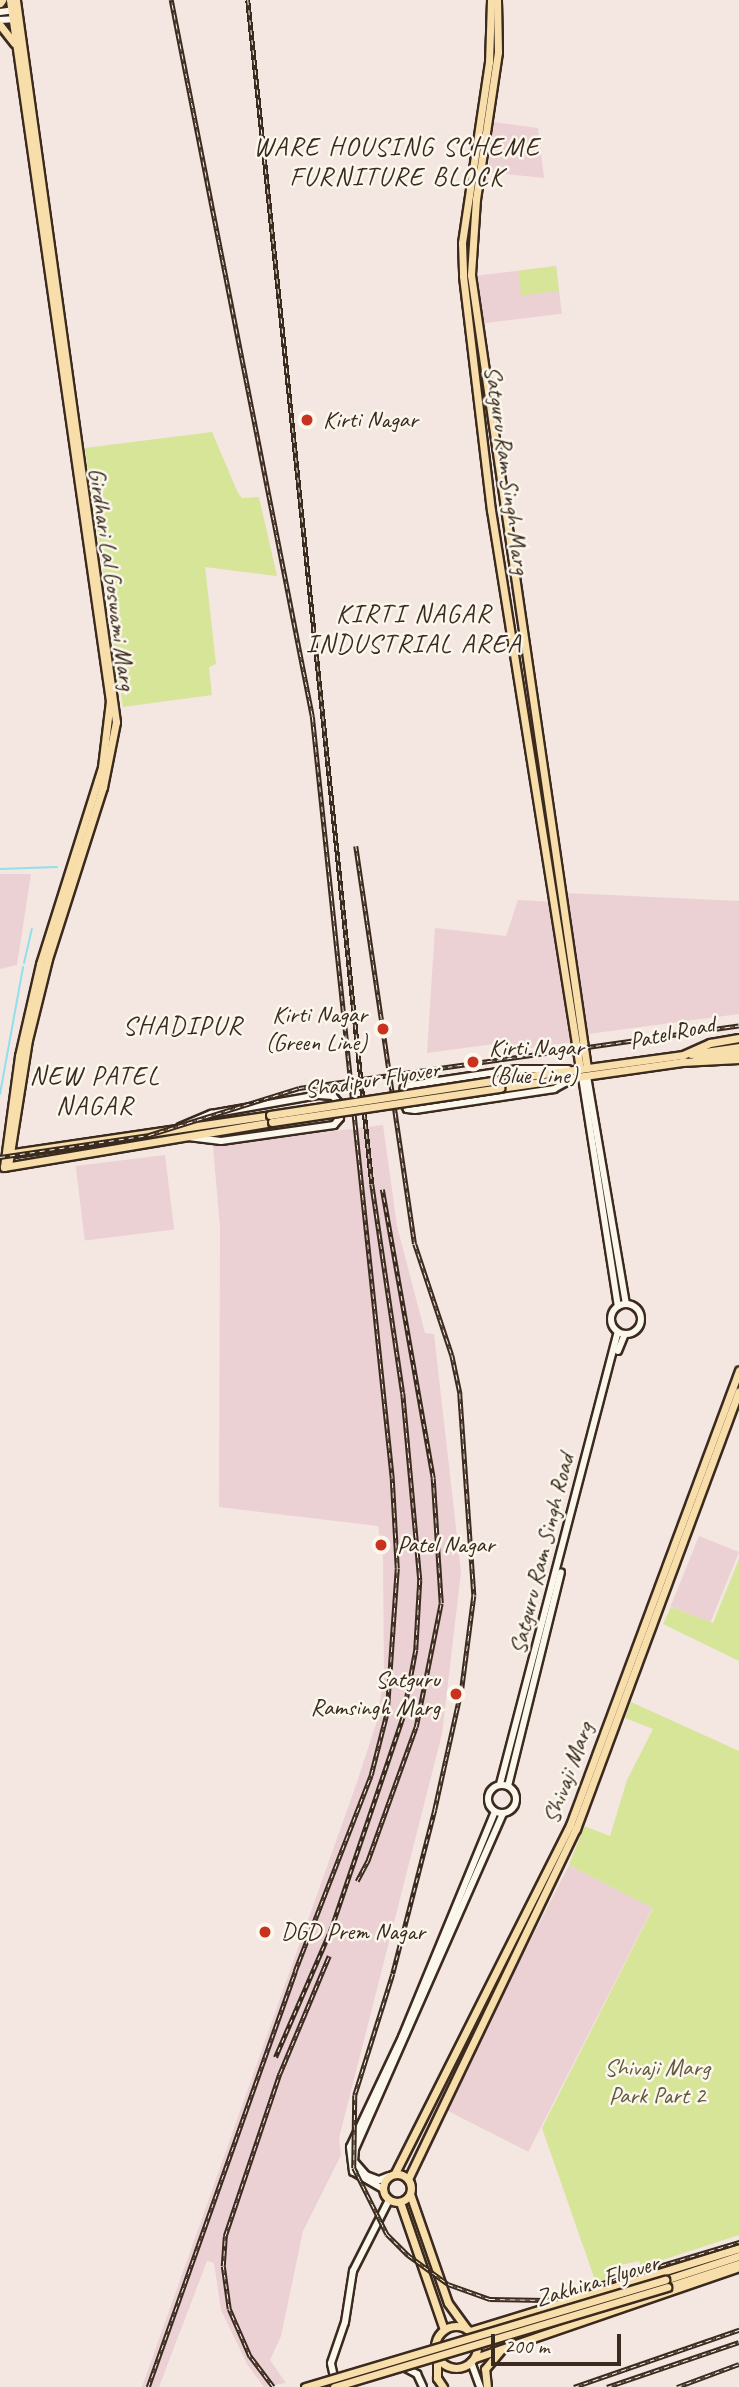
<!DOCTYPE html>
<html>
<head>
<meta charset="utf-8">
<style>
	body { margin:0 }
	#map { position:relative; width:739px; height:2387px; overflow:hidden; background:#f4e6e1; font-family:Caveat,sans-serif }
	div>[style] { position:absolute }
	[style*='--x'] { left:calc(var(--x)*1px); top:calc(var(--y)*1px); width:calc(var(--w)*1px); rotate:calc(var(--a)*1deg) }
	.built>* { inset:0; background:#ebd1d4; transform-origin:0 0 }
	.green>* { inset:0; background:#d7e599; transform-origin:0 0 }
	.stream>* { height:2px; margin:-1px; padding:0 1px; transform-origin:1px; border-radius:1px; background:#8fdfec }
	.roads { filter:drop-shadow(2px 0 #3b2a1e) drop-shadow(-2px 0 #3b2a1e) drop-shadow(0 2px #3b2a1e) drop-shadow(0 -2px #3b2a1e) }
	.minor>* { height:6px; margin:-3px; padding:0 3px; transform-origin:3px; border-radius:3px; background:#fbf7ec }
	.minor>.ring { margin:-3px; padding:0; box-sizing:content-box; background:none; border:6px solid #fbf7ec; border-radius:50% }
	.major>* { height:7px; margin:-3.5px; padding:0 3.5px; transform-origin:3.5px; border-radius:3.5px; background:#f8deab }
	.major>.ring { margin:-3.5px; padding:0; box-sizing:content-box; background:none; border:7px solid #f8deab; border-radius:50% }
	.rail>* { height:4.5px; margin-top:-2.25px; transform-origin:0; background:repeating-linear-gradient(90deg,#fbf7ec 0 5px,#3b2a1e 0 10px); box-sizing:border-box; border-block:2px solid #3b2a1e }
	.bridges { filter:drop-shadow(2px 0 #3b2a1e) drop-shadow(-2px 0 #3b2a1e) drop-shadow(0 2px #3b2a1e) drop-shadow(0 -2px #3b2a1e) }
	.major-bridge>* { height:7px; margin:-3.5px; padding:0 3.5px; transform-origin:3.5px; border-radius:3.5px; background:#f8deab }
	.dots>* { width:19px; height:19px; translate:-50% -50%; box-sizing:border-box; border:4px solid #fbf7ec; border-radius:50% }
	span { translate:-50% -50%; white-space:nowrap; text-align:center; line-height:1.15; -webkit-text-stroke:5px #fbf7ec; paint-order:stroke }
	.poi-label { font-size:24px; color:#3b2a1e }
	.left { translate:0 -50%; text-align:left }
	.right { translate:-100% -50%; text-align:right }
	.street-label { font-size:24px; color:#3b2a1e }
	.park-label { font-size:24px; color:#62593d }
	.neighbourhood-label { font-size:26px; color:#3b2a1e; letter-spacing:2px }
	.scale { position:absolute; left:491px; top:2334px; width:130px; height:32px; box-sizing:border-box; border:4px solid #3b2a1e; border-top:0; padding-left:9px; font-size:21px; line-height:24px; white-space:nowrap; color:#3b2a1e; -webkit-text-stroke:5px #fbf7ec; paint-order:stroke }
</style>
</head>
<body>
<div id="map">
	<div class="built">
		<div style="clip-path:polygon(494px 122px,538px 128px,544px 178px,488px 172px)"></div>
		<div style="left:556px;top:266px;width:48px;height:81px;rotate:83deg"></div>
		<div style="clip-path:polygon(0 874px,31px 874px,17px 965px,0 969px)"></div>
		<div style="clip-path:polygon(567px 893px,739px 901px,739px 1014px,588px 1034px)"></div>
		<div style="clip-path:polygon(518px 900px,554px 902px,574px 1042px,530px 1048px,501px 1043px,427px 1053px,435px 928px,506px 936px)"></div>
		<div style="clip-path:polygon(383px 1125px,397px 1226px,425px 1333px,434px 1334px,461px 1572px,442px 1734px,339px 2138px,341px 2155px,303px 2231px,281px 2336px,270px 2360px,286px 2383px,264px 2387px,247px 2364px,221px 2310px,214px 2263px,207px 2261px,159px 2387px,142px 2387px,356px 1785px,376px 1724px,384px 1677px,383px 1557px,378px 1526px,219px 1507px,220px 1228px,213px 1146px)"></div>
		<div style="left:165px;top:1155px;width:75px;height:90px;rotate:83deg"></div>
		<div style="left:699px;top:1536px;width:43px;height:76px;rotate:22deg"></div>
		<div style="left:569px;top:1865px;width:94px;height:274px;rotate:27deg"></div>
	</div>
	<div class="green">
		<div style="left:556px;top:266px;width:25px;height:38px;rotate:83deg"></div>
		<div style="clip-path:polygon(212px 432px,238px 493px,242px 498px,259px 497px,277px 576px,205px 567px,216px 664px,209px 667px,212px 695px,123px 707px,85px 448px)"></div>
		<div style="clip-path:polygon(739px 1559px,739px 1661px,663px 1624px,671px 1607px,713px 1623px)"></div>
		<div style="clip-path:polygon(631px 1702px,739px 1751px,739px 2235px,641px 2267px,639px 2261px,621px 2265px,623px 2273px,596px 2283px,542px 2128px,653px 1908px,569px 1865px,584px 1826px,610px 1836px,627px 1780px,653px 1729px,625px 1718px)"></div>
	</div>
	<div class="stream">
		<div style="--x:0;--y:869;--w:57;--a:-2"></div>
		<div style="--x:24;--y:963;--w:35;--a:-77"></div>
		<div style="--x:0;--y:1094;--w:129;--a:-79.7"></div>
	</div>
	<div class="roads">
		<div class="minor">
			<div style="--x:0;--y:12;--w:15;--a:-8"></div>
			<div style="--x:0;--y:20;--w:17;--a:-3"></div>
			<div style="--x:568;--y:1069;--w:50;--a:180"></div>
			<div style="--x:518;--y:1069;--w:108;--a:171.5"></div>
			<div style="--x:411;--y:1085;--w:8;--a:157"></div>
			<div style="--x:404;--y:1088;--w:12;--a:99"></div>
			<div style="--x:402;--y:1100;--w:10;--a:61"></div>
			<div style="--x:407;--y:1109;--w:8;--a:7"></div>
			<div style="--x:415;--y:1110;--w:141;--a:-8.6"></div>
			<div style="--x:554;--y:1089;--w:21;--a:-29"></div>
			<div style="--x:587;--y:1076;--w:231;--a:80.3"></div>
			<div style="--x:582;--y:1077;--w:232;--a:81.1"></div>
			<div style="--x:180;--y:1127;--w:34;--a:-23"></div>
			<div style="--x:211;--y:1114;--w:110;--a:-10"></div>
			<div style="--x:319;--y:1095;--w:14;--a:4"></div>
			<div style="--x:333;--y:1096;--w:8;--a:50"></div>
			<div style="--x:338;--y:1102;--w:16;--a:83"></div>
			<div style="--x:340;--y:1118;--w:9;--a:131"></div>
			<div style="--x:334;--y:1125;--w:114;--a:171.9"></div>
			<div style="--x:221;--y:1141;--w:31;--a:-173"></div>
			<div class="ring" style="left:611px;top:1304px;width:24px;height:24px"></div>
			<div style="--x:618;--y:1351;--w:18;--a:-68"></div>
			<div style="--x:500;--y:1784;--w:467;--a:-75.4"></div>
			<div class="ring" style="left:488px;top:1785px;width:22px;height:22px"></div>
			<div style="--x:508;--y:1786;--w:220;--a:-76.1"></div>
			<div style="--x:389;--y:2176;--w:11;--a:158"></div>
			<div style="--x:379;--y:2180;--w:14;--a:-159"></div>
			<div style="--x:366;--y:2175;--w:18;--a:-131"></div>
			<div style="--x:354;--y:2161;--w:12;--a:-85"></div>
			<div style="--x:355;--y:2149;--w:367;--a:-66.2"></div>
			<div style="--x:383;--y:2189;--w:34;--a:-150"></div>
			<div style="--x:353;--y:2172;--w:25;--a:-97"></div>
			<div style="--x:350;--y:2147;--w:122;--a:-64.7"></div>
			<div style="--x:402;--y:2037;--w:244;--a:-67.6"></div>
			<div style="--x:471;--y:2362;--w:27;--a:70"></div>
			<div style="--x:404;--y:2367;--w:15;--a:28"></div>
			<div style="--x:417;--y:2374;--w:14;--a:65"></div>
			<div style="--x:335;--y:2381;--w:18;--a:-103"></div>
			<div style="--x:331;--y:2363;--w:43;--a:-71.1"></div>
			<div style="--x:345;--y:2322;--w:52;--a:-81.1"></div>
			<div style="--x:353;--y:2271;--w:80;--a:-63.1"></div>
		</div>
		<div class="major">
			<div style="--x:491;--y:0;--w:62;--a:91.8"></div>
			<div style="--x:489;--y:62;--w:183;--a:98.5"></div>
			<div style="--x:462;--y:243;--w:33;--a:88"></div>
			<div style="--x:463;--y:276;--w:236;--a:83.2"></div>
			<div style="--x:491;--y:510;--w:566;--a:80.95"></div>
			<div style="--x:497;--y:0;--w:52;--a:88.9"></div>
			<div style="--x:498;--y:52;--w:149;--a:98.5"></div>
			<div style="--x:476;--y:199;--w:76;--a:93.8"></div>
			<div style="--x:471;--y:275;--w:801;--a:81.68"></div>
			<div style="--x:0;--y:3;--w:4;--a:-56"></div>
			<div style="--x:0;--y:25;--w:23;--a:52"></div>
			<div style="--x:691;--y:1054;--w:49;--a:-8.3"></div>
			<div style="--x:696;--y:1059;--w:43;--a:-7.9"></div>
			<div style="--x:500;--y:1080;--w:185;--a:-7.8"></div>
			<div style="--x:683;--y:1055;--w:30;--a:-24"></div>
			<div style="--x:710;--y:1043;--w:29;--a:-10"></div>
			<div style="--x:500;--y:1088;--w:184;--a:-8.1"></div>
			<div style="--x:682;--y:1062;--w:57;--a:-3"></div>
			<div style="--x:7;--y:1154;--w:266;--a:-8.4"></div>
			<div style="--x:8;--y:1166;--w:128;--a:-81"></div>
			<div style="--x:28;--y:1040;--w:83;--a:-76.1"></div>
			<div style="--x:48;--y:959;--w:181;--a:-72.3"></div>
			<div style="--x:103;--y:787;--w:66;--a:-78.7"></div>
			<div style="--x:116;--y:722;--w:729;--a:-97.89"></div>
			<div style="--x:4;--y:1167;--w:112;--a:-82.3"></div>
			<div style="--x:19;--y:1056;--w:94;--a:-77.1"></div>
			<div style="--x:40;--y:964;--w:207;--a:-72.5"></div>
			<div style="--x:102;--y:767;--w:66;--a:-83.1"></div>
			<div style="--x:110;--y:701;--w:708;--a:-98.12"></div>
			<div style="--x:4;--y:1167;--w:272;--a:-9.5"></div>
			<div style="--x:395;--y:2173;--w:390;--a:-63.3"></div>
			<div style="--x:570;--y:1825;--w:485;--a:-69.6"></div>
			<div class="ring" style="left:383px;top:2174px;width:21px;height:21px"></div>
			<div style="--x:408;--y:2179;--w:388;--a:-64.4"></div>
			<div style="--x:576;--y:1829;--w:467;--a:-69.6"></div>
			<div style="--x:410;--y:2194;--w:115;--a:70.8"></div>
			<div style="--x:448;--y:2303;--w:32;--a:54"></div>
			<div style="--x:400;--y:2202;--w:135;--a:71"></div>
			<div style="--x:665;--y:2280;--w:78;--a:-18"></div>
			<div style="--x:667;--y:2287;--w:75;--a:-17.9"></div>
			<div class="ring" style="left:435px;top:2326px;width:35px;height:35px"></div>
			<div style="--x:470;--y:2331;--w:282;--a:-17.1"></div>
			<div style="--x:437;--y:2356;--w:22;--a:90"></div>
			<div style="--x:437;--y:2378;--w:11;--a:56"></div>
			<div style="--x:475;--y:2358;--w:279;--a:-19"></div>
			<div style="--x:487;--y:2387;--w:18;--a:-96"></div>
			<div style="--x:485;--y:2369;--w:25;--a:-50"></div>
		</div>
	</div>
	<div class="rail">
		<div style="--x:248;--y:0;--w:1190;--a:84.02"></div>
		<div style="--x:372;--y:1184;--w:211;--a:81.6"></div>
		<div style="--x:403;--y:1393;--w:188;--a:84.8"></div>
		<div style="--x:420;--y:1580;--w:70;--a:93.3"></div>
		<div style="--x:416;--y:1650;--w:69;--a:100.8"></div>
		<div style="--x:403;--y:1718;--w:222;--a:108.7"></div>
		<div style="--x:332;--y:1928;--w:141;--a:113.5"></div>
		<div style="--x:356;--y:846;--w:402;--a:81.6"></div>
		<div style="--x:415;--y:1244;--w:117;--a:71.6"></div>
		<div style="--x:452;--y:1355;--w:40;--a:78"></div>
		<div style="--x:460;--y:1394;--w:202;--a:86"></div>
		<div style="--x:474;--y:1596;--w:93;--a:97.4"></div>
		<div style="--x:462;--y:1688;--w:125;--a:102.5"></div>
		<div style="--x:435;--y:1810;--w:169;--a:104.4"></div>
		<div style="--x:393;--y:1974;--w:127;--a:107.4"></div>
		<div style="--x:355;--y:2095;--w:73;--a:90.8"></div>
		<div style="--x:354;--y:2168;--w:74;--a:63.4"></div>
		<div style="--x:387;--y:2234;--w:30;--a:45"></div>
		<div style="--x:408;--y:2255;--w:49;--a:35.9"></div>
		<div style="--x:448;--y:2284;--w:45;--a:19.7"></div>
		<div style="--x:490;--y:2299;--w:56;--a:1"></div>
		<div style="--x:546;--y:2300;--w:202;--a:-16.7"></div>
		<div style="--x:0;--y:1157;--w:151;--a:-8.4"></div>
		<div style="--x:149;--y:1135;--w:157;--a:-17.4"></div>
		<div style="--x:299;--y:1088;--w:444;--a:-8.1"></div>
		<div style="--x:357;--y:1881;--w:24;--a:-62"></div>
		<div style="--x:368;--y:1860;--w:141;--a:-70.2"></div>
		<div style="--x:416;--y:1727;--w:126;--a:-78.6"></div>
		<div style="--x:441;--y:1603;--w:125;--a:-93.7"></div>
		<div style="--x:433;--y:1478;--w:293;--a:-100"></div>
		<div style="--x:148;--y:2387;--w:441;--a:-70.5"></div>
		<div style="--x:295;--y:1971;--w:210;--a:-68.8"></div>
		<div style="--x:371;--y:1775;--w:65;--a:-75.7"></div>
		<div style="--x:387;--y:1712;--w:144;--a:-86"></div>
		<div style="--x:397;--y:1568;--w:90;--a:-93.2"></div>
		<div style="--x:392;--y:1478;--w:766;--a:-95.99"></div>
		<div style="--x:312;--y:716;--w:730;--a:-101.14"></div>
		<div style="--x:273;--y:2387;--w:38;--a:-127"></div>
		<div style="--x:250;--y:2357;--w:52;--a:-113.6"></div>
		<div style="--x:229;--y:2309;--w:43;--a:-97.9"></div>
		<div style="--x:223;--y:2266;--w:30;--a:-86"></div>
		<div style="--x:225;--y:2236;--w:172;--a:-71.4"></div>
		<div style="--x:280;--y:2073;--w:127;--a:-67.3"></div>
		<div style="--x:574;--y:2387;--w:175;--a:-19.1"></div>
		<div style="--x:607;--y:2387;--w:139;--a:-18.8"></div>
		<div style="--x:677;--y:2387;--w:66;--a:-20.4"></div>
	</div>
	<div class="bridges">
		<div class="major-bridge">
			<div style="--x:270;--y:1115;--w:233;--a:-8.7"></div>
			<div style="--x:272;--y:1122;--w:231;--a:-8.5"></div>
			<div style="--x:305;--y:2387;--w:376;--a:-16.6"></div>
			<div style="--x:334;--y:2387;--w:348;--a:-16.7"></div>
		</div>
	</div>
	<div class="dots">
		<div style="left:307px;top:420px;background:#c8321e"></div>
		<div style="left:383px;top:1029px;background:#c8321e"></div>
		<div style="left:473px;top:1062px;background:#c8321e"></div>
		<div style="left:381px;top:1545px;background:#c8321e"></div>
		<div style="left:456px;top:1694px;background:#c8321e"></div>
		<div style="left:265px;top:1932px;background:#c8321e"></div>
	</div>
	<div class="poi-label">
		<span class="left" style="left:323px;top:420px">Kirti Nagar</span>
		<span class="right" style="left:367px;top:1029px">Kirti Nagar<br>(Green Line)</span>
		<span class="left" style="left:489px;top:1062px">Kirti Nagar<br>(Blue Line)</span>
		<span class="left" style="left:397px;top:1545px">Patel Nagar</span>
		<span class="right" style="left:440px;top:1694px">Satguru<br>Ramsingh Marg</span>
		<span class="left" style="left:281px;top:1932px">DGD Prem Nagar</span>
	</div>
	<div class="street-label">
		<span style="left:507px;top:470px;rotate:82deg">Satguru Ram Singh Marg</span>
		<span style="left:112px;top:579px;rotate:82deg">Girdhari Lal Goswami Marg</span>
		<span style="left:672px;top:1033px;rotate:-12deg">Patel Road</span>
		<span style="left:372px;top:1080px;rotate:-9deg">Shadipur Flyover</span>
		<span style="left:542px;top:1554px;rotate:-76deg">Satguru Ram Singh Road</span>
		<span style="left:568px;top:1773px;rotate:-70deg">Shivaji Marg</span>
		<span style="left:597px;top:2281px;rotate:-17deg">Zakhira Flyover</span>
	</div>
	<div class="park-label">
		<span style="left:657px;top:2082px">Shivaji Marg<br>Park Part 2</span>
	</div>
	<div class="neighbourhood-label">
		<span style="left:397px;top:162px">WARE HOUSING SCHEME<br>FURNITURE BLOCK</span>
		<span style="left:414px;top:629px">KIRTI NAGAR<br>INDUSTRIAL AREA</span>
		<span style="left:183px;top:1026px">SHADIPUR</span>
		<span style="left:95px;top:1091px">NEW PATEL<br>NAGAR</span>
	</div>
	<div class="scale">200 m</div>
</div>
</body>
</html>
